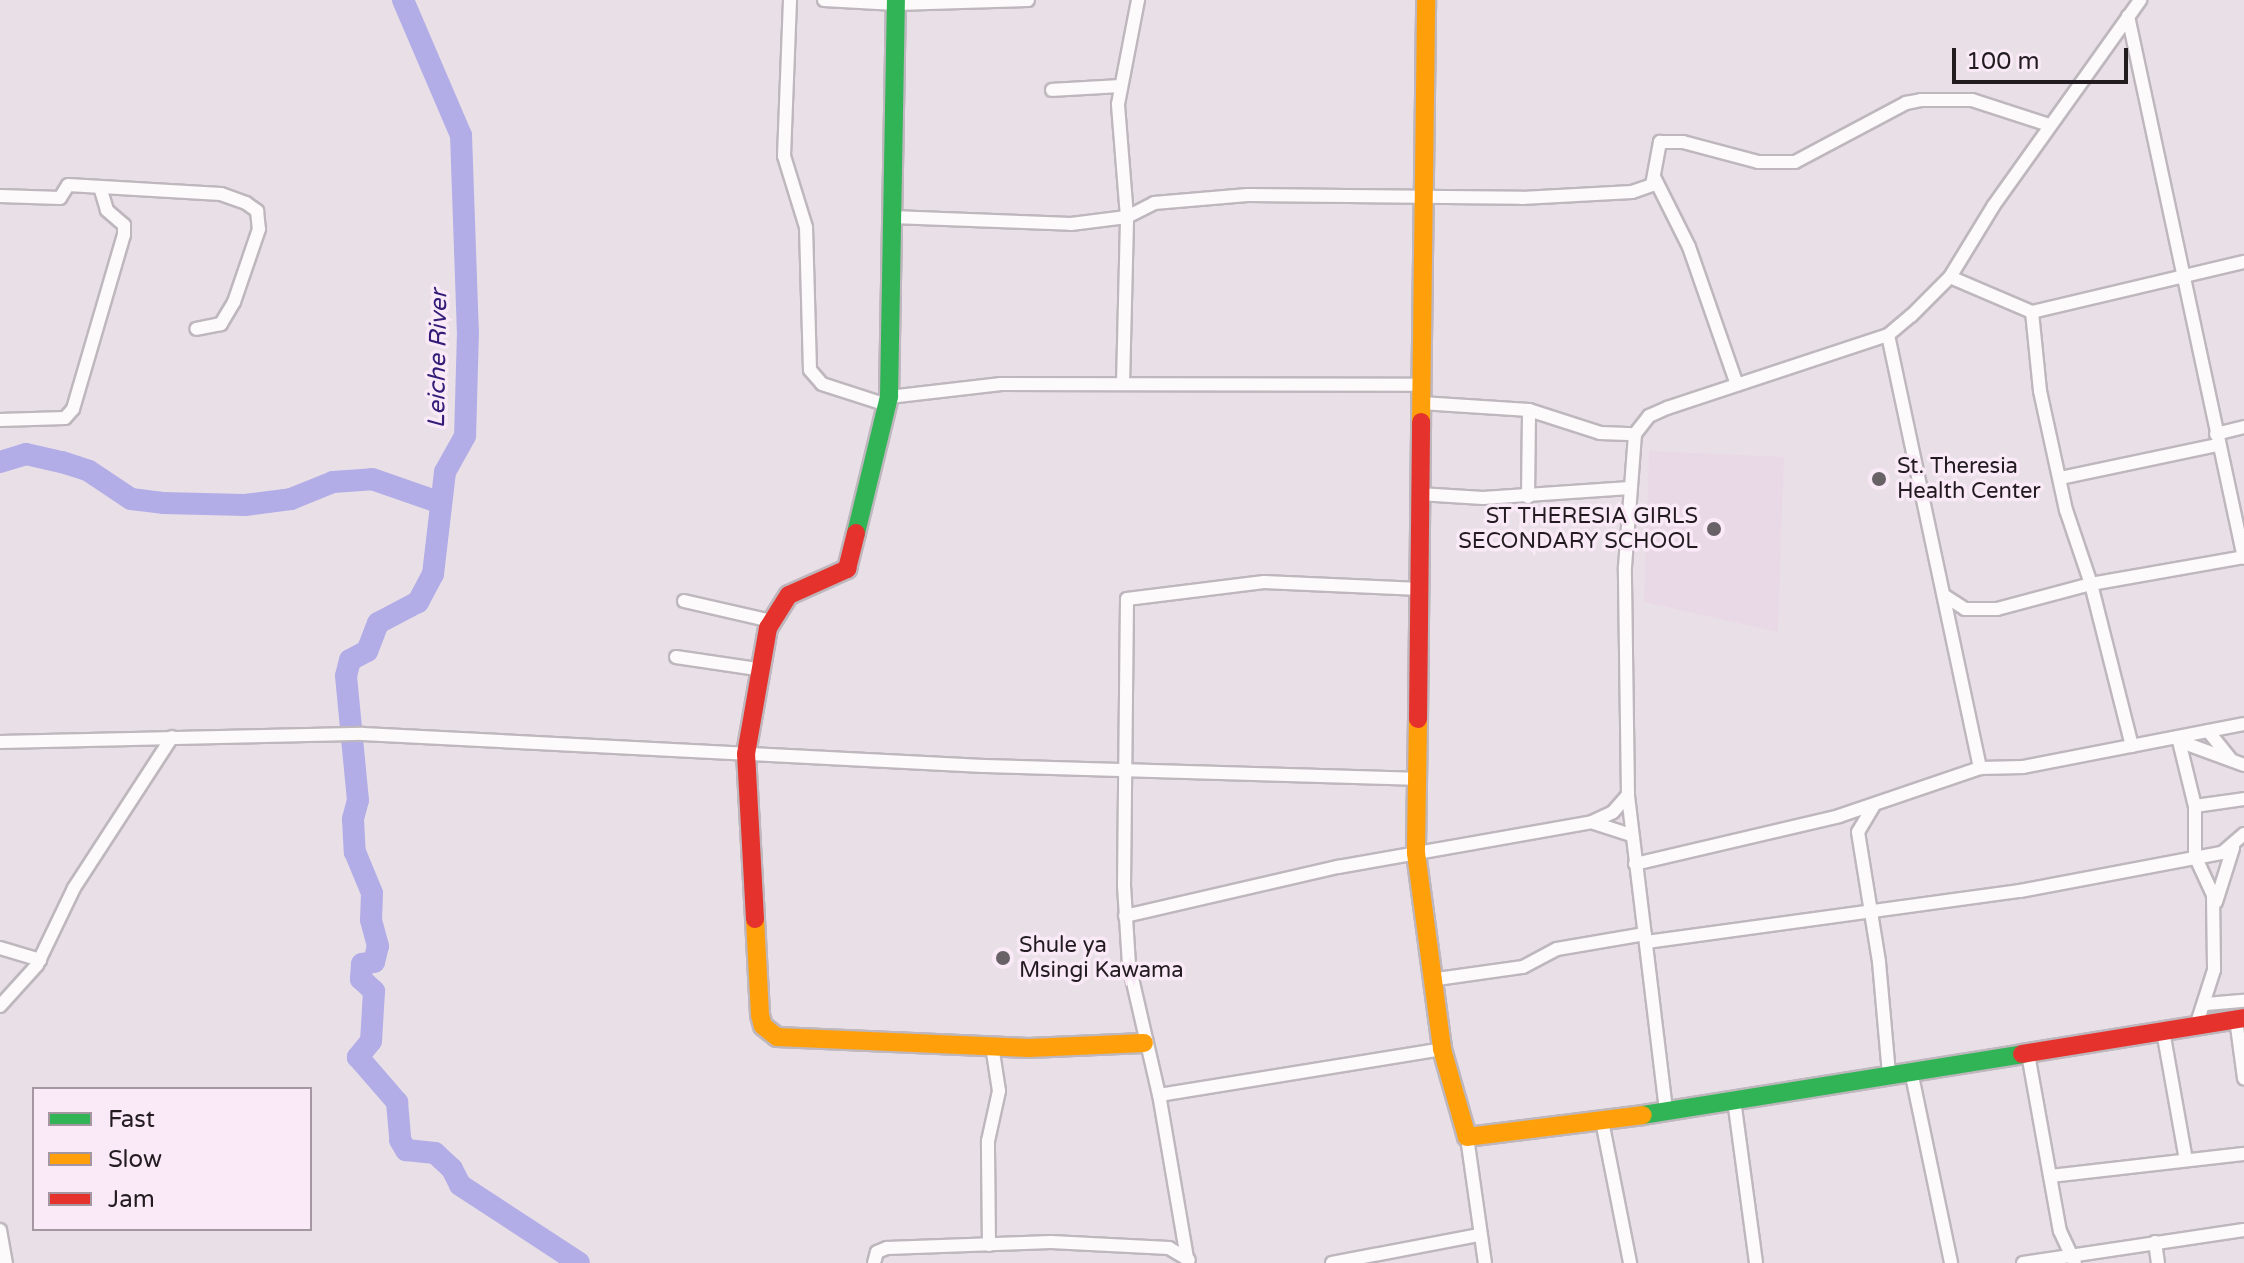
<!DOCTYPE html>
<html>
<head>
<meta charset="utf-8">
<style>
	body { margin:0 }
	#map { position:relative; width:2244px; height:1263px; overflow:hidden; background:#e9e0e7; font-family:"Varela Round",sans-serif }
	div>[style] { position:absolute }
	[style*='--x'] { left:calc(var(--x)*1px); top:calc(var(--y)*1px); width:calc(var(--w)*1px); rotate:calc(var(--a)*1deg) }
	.built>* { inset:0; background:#e9d8e6 }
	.river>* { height:22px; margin:-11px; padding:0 11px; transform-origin:11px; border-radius:11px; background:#b3ade7 }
	.roads { filter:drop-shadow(2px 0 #beb7bd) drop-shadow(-2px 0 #beb7bd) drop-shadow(0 2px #beb7bd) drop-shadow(0 -2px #beb7bd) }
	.street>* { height:12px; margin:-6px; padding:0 6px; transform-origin:6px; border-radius:6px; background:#fcfafb }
	.fast>* { height:18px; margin:-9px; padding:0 9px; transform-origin:9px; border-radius:9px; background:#30b455 }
	.slow>* { height:18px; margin:-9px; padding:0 9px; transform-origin:9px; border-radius:9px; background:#ff9f0a }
	.jam>* { height:18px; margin:-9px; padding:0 9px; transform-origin:9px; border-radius:9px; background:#e5322d }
	.dots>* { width:22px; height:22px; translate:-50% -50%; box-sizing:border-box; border:4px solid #fae9f7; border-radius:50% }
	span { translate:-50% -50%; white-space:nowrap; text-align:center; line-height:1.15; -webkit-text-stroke:7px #fae9f7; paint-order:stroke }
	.poi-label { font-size:22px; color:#221c21 }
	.left { translate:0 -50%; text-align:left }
	.right { translate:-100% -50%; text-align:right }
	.water-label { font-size:24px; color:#321c77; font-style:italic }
	.legend { position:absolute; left:32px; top:1087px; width:280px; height:144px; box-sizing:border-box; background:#fae9f7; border:2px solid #a497a1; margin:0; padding:10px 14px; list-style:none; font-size:24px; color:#221c21 }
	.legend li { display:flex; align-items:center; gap:16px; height:40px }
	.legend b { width:40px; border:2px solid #a497a1 }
	.scale { position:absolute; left:1952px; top:48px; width:176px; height:36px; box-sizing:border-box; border:4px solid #221c21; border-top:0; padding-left:10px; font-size:24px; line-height:28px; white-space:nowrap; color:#221c21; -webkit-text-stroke:6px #fae9f7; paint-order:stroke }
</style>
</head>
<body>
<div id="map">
	<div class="built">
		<div style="clip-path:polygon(1649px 451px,1784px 457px,1778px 632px,1644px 602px)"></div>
	</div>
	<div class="river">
		<div style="--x:403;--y:0;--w:147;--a:66.8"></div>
		<div style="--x:461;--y:135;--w:196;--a:88"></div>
		<div style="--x:468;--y:331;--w:105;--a:91.6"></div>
		<div style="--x:465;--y:436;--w:41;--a:119.1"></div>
		<div style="--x:445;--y:472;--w:103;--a:96.7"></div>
		<div style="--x:433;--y:574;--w:32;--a:118"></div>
		<div style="--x:418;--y:602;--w:45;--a:152.3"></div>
		<div style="--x:378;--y:623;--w:30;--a:111"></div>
		<div style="--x:367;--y:651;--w:19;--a:152"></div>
		<div style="--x:350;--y:660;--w:16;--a:104"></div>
		<div style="--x:346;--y:676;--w:125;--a:84.5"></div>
		<div style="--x:358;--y:800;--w:20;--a:105"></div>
		<div style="--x:353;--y:819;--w:33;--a:87"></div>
		<div style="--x:355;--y:852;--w:44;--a:67.5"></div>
		<div style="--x:372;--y:893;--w:27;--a:92"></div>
		<div style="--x:371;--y:920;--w:27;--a:75"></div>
		<div style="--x:378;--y:946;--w:16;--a:104"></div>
		<div style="--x:374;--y:962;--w:12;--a:171"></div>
		<div style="--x:362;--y:964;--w:15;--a:94"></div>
		<div style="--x:361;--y:979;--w:18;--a:43"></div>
		<div style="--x:374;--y:991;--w:50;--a:93.4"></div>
		<div style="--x:371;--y:1041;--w:21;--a:129"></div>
		<div style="--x:358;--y:1057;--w:60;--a:49.1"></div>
		<div style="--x:397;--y:1102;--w:38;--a:85"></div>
		<div style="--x:400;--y:1140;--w:12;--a:59"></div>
		<div style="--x:406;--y:1150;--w:29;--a:6"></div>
		<div style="--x:435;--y:1153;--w:23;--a:43"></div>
		<div style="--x:452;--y:1169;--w:18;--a:63"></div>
		<div style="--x:460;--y:1185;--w:142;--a:33.2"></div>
		<div style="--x:0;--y:462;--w:27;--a:-17"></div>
		<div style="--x:26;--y:454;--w:37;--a:13"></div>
		<div style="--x:62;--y:462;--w:28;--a:18"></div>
		<div style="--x:89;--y:471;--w:50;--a:33.7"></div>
		<div style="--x:131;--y:499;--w:32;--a:7"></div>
		<div style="--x:163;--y:503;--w:82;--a:1.4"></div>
		<div style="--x:245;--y:505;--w:46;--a:-7.4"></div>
		<div style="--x:291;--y:499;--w:45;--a:-22"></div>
		<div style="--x:333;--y:482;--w:39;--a:-4"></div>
		<div style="--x:372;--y:479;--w:73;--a:19.2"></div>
	</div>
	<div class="roads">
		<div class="street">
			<div style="--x:790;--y:0;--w:156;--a:92.2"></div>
			<div style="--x:784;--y:156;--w:74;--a:72.8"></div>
			<div style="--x:806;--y:227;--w:143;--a:88.4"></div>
			<div style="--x:810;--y:370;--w:18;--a:49"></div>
			<div style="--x:822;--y:384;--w:68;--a:17.9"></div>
			<div style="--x:824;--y:0;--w:72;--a:3.2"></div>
			<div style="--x:896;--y:4;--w:132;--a:-1.7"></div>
			<div style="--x:2128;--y:16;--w:554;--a:77.92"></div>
			<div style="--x:1052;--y:90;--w:67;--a:-3.4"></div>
			<div style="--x:1654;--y:177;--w:78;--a:63.4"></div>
			<div style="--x:1689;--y:247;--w:146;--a:70.8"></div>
			<div style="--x:0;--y:196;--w:60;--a:1.9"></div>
			<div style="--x:60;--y:198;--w:15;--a:-58"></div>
			<div style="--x:68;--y:185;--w:153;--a:3.4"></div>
			<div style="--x:221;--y:194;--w:27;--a:20"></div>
			<div style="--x:246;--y:203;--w:14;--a:36"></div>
			<div style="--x:257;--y:211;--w:18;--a:84"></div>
			<div style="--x:259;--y:229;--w:77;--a:108.9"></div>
			<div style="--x:234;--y:302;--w:26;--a:121"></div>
			<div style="--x:221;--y:324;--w:25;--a:169"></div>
			<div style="--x:892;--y:217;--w:179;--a:2.2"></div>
			<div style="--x:1071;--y:224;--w:56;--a:-7.1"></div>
			<div style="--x:1127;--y:217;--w:30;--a:-27"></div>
			<div style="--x:1154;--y:203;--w:94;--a:-4.9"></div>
			<div style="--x:1248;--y:195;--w:274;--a:0.6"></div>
			<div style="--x:1522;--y:198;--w:110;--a:-3.1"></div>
			<div style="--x:1632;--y:192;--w:21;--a:-19"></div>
			<div style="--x:1652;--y:185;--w:44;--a:-79.5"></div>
			<div style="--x:1660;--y:142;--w:23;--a:0"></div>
			<div style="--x:1683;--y:142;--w:78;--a:14.9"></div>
			<div style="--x:1758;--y:162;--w:37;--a:0"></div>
			<div style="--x:1795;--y:162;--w:126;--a:-28"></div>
			<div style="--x:1906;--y:103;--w:15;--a:-11"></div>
			<div style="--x:1921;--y:100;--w:51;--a:0"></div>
			<div style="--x:1972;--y:100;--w:81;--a:18"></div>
			<div style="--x:1950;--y:277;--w:89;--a:23.1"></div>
			<div style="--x:2032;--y:312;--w:218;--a:-13.3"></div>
			<div style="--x:2032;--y:312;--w:79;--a:84.2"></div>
			<div style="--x:2040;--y:391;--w:122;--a:77.7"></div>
			<div style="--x:2066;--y:510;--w:78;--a:71.3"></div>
			<div style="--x:2091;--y:584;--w:167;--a:75.8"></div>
			<div style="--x:1888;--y:335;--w:443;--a:78"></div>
			<div style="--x:1123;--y:384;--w:167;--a:-88.6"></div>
			<div style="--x:1127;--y:217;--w:113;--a:-94.6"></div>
			<div style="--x:1118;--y:104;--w:106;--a:-79.1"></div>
			<div style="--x:889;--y:397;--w:113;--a:-6.6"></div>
			<div style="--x:1001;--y:384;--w:421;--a:0.1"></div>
			<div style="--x:1421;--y:403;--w:108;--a:3.7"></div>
			<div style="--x:1529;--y:410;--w:75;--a:17.9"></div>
			<div style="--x:1600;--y:433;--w:35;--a:2"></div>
			<div style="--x:0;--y:420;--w:65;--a:-1.8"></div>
			<div style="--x:65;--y:418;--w:12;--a:-48"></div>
			<div style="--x:73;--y:409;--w:181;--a:-73.7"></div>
			<div style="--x:124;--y:235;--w:10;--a:-90"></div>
			<div style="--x:124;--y:225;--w:23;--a:-139"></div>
			<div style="--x:107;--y:210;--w:24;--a:-107"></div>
			<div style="--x:2216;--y:434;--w:29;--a:-14"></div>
			<div style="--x:2061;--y:478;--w:159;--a:-11.9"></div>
			<div style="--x:1419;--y:494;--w:64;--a:3.6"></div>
			<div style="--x:1483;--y:498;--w:147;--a:-3.9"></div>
			<div style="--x:1528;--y:497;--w:87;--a:-89.3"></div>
			<div style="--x:1945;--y:596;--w:24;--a:33"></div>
			<div style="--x:1965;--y:609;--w:32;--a:0"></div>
			<div style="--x:1997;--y:609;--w:97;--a:-14.9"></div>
			<div style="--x:2091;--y:584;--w:155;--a:-10"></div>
			<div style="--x:684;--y:601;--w:89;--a:12.9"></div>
			<div style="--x:676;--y:657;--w:82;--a:8.4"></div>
			<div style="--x:2208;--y:731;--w:35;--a:51"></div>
			<div style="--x:2178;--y:737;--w:71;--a:76.2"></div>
			<div style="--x:2195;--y:806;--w:50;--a:90"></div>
			<div style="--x:2195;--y:856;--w:43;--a:65.2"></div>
			<div style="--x:2213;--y:895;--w:75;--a:89.2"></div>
			<div style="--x:2214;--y:970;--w:56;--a:107.8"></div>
			<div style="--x:2179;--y:741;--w:69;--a:20.3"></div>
			<div style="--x:0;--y:742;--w:363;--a:-1.3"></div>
			<div style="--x:363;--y:734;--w:621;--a:2.95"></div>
			<div style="--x:983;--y:766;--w:433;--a:1.7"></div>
			<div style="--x:2195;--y:806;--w:49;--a:-8.1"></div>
			<div style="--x:1873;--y:807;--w:29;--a:121"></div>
			<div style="--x:1858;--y:832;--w:132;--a:80.8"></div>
			<div style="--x:1879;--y:962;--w:113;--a:84.9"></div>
			<div style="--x:1594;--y:823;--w:40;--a:18"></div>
			<div style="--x:1635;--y:864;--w:210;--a:-13.2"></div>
			<div style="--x:1839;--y:816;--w:149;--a:-18.8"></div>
			<div style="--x:1980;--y:768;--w:43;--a:-1.3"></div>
			<div style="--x:2023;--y:767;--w:225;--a:-11"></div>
			<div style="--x:2216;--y:902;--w:57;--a:-72.5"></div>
			<div style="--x:1125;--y:916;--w:219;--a:-13"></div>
			<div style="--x:1338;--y:867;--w:258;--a:-10"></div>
			<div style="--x:1592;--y:822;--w:23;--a:-25"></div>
			<div style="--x:1613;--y:812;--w:23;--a:-49"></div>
			<div style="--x:1647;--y:942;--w:376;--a:-7.8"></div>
			<div style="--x:2020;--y:891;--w:206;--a:-10.7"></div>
			<div style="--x:2222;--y:853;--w:29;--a:-41"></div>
			<div style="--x:0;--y:948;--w:42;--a:16.7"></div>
			<div style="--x:1430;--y:980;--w:94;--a:-8"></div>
			<div style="--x:1523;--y:967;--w:38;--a:-28"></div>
			<div style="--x:1557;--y:949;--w:89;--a:-9.7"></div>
			<div style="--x:2206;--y:1004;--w:38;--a:-5"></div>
			<div style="--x:0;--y:1006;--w:55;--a:-47.9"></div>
			<div style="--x:37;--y:965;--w:85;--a:-64.3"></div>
			<div style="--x:74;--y:888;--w:180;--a:-57"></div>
			<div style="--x:2236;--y:1019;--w:60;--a:82.3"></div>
			<div style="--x:2163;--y:1031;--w:131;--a:79.9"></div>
			<div style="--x:2028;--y:1054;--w:180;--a:79.8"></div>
			<div style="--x:2060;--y:1231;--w:35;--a:65"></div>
			<div style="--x:1911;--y:1071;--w:196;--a:78.2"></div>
			<div style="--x:1159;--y:1095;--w:287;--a:-9.2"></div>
			<div style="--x:1734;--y:1100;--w:164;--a:82.3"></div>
			<div style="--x:1666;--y:1110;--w:317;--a:-96.9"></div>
			<div style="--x:1628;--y:795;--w:228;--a:-90.8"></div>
			<div style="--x:1625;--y:567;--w:133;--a:-85.7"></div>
			<div style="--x:1635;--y:434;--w:23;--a:-52"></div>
			<div style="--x:1649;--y:416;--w:20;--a:-24"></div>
			<div style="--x:1667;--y:408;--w:233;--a:-18.3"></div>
			<div style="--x:1888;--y:335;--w:30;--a:-40"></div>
			<div style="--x:1911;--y:316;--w:55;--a:-45"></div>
			<div style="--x:1950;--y:277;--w:84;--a:-58.6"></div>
			<div style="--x:1994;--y:205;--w:252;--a:-54.5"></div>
			<div style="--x:1602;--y:1121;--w:145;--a:78.8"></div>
			<div style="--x:1467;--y:1137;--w:127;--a:81.9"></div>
			<div style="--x:2050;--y:1176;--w:195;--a:-6.5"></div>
			<div style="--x:0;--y:1230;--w:34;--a:80"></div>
			<div style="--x:2155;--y:1242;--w:21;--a:82"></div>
			<div style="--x:989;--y:1245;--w:104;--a:-90.6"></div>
			<div style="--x:988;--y:1141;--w:51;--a:-77.6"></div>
			<div style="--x:999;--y:1091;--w:46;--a:-98.8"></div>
			<div style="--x:1187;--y:1258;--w:165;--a:-99.7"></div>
			<div style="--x:1159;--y:1095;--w:133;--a:-103"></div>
			<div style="--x:1129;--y:965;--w:79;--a:-93.6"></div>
			<div style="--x:1124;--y:886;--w:287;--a:-89.4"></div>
			<div style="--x:1127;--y:599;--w:138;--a:-7.1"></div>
			<div style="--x:1264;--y:582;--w:156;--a:2.6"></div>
			<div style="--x:874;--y:1263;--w:11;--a:-75"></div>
			<div style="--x:877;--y:1252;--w:11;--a:-22"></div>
			<div style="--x:887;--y:1248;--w:164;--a:-2.1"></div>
			<div style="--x:1051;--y:1242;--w:118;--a:2.9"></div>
			<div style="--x:1169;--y:1248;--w:23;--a:31"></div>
			<div style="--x:1332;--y:1263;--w:150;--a:-10.8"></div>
			<div style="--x:2023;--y:1263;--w:223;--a:-8.5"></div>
		</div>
		<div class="fast">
			<div style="--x:856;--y:533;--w:140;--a:-76.4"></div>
			<div style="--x:889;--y:397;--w:397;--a:-89"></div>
			<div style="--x:1643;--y:1115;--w:384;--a:-9.1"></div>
		</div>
		<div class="slow">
			<div style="--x:1421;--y:422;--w:422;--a:-89.3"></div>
			<div style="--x:1418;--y:719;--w:134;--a:90.9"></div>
			<div style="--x:1416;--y:853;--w:198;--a:82.4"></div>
			<div style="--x:1442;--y:1049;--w:91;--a:74.1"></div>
			<div style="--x:1467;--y:1137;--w:177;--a:-7.1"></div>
			<div style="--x:755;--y:919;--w:96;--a:87"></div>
			<div style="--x:760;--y:1015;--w:11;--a:75"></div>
			<div style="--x:763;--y:1026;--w:18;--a:38"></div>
			<div style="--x:777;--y:1037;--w:252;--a:2.5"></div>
			<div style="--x:1029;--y:1048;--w:115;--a:-2.5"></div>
		</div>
		<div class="jam">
			<div style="--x:1418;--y:719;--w:297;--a:-89.4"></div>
			<div style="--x:755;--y:919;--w:165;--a:-93.1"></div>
			<div style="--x:746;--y:754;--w:128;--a:-80.1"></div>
			<div style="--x:768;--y:628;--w:39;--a:-58"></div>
			<div style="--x:789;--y:595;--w:64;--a:-24.1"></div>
			<div style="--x:847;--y:569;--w:37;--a:-76"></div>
			<div style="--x:2022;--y:1054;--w:225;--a:-9.2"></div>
		</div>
	</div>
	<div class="dots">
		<div style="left:1879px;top:479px;background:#686166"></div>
		<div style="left:1714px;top:529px;background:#686166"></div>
		<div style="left:1003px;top:958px;background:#686166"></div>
	</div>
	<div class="poi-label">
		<span class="left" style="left:1897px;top:479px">St. Theresia<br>Health Center</span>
		<span class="right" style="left:1698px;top:529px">ST THERESIA GIRLS<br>SECONDARY SCHOOL</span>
		<span class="left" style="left:1019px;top:958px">Shule ya<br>Msingi Kawama</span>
	</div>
	<div class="water-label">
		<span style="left:438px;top:359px;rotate:-89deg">Leiche River</span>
	</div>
	<ul class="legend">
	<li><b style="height:10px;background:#30b455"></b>Fast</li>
	<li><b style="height:10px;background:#ff9f0a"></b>Slow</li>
	<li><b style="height:10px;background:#e5322d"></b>Jam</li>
	</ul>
	<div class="scale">100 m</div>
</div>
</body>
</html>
